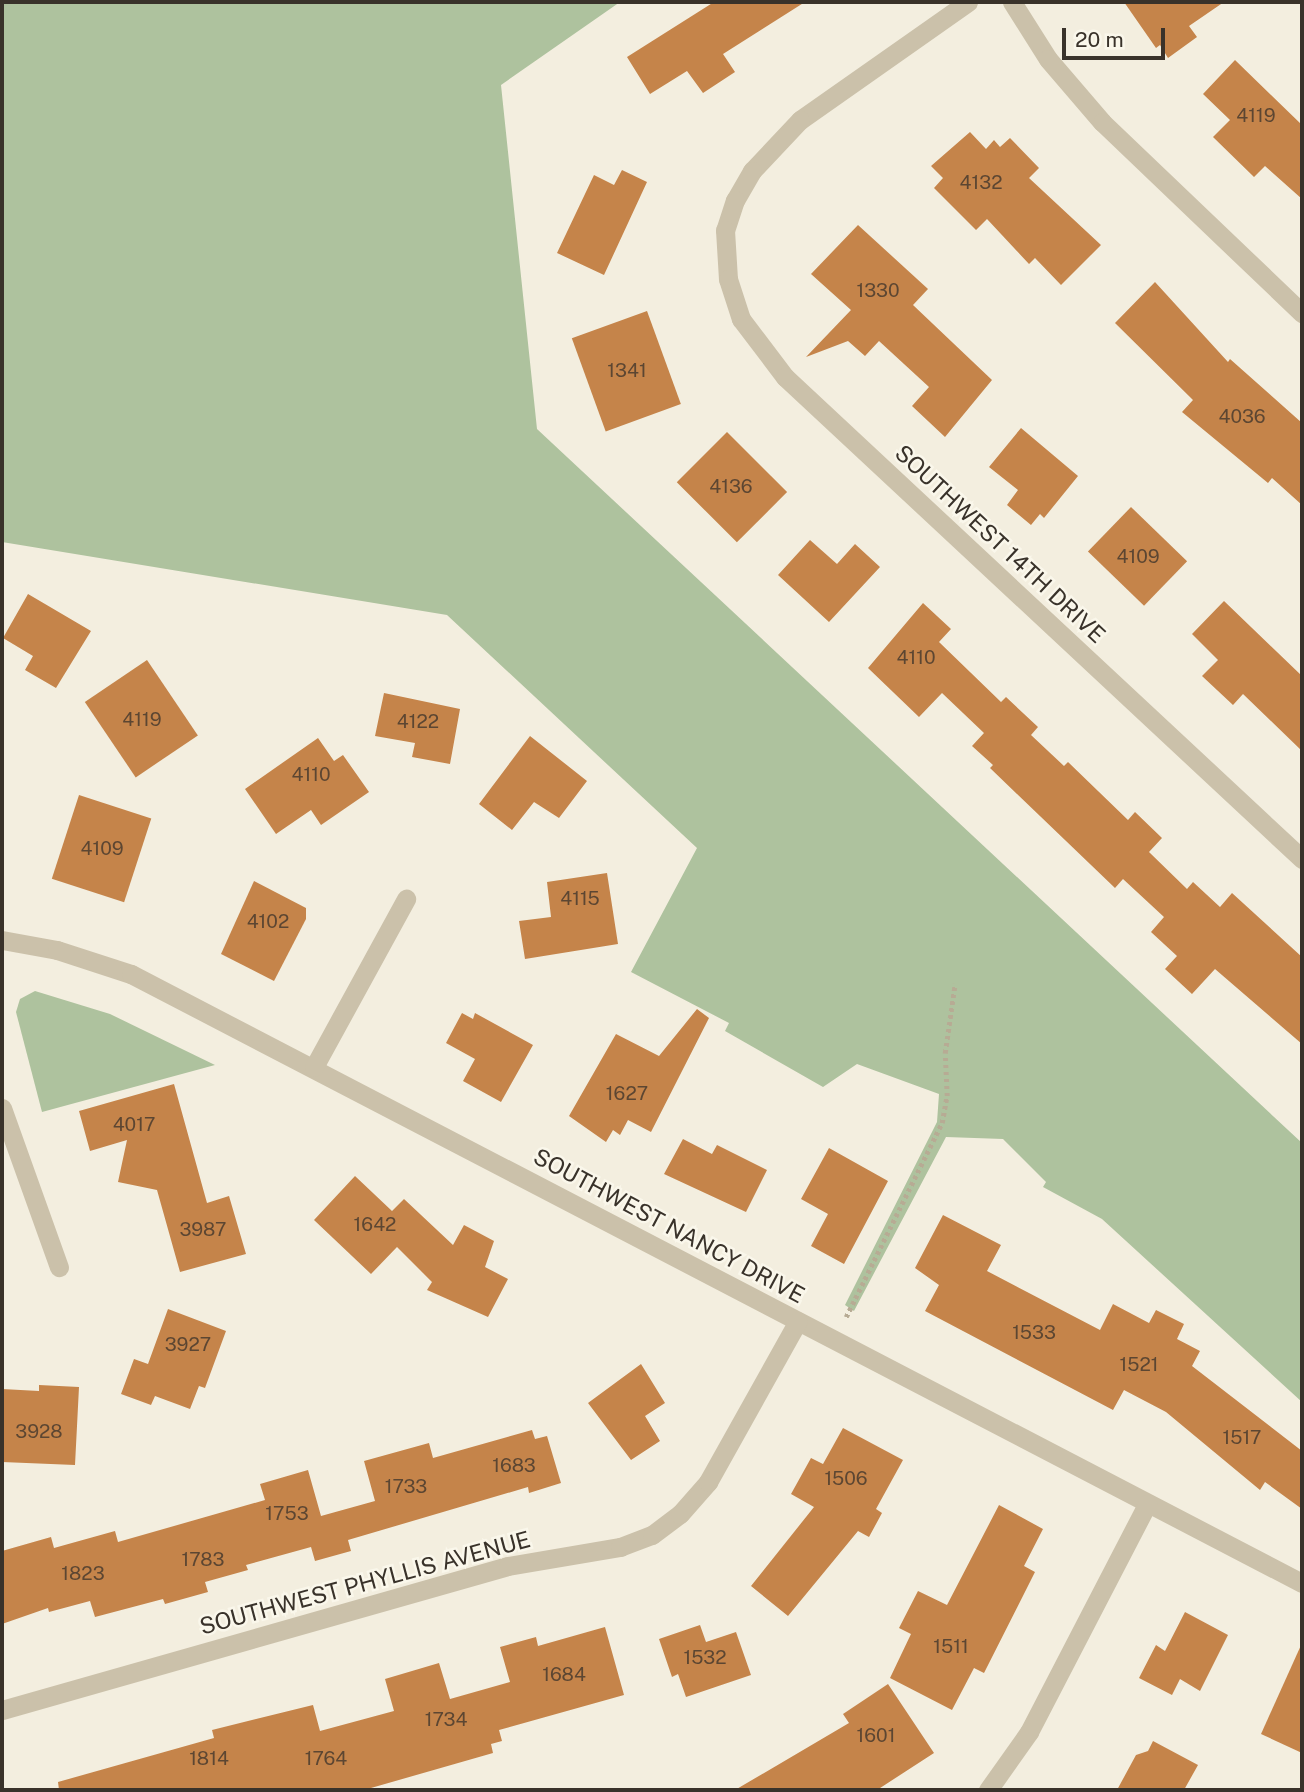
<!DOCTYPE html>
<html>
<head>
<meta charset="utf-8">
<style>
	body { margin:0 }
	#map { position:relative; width:1304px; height:1792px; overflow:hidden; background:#f3eedf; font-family:"Public Sans",sans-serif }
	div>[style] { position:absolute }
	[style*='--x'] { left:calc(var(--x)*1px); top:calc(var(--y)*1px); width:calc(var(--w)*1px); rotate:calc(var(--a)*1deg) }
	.green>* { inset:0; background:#aec29e }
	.building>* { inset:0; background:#c5844a; transform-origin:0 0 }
	.path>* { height:4.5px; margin-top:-2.25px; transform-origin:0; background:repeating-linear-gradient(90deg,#b7ab94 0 3.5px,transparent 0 7px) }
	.minor>* { height:19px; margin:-9.5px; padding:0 9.5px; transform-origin:9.5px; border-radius:9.5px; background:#cbc1aa }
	span { translate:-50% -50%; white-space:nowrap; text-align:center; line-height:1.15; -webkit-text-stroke:5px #faf7eb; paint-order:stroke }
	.number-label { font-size:19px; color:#5c4632 }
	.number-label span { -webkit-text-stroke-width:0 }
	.street-label { font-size:23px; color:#39322a }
	.frame { position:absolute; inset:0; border:4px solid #39322a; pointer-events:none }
	.scale { position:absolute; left:1062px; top:28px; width:103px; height:32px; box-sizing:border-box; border:4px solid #39322a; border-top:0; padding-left:9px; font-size:21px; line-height:24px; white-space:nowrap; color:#39322a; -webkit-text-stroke:5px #faf7eb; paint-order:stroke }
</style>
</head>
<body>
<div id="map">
	<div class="green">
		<div style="clip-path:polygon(2px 2px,620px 2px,501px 85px,537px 429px,1302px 1143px,1302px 1402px,1102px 1219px,1043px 1187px,1046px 1182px,1003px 1139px,946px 1137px,854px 1311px,845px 1305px,937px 1122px,939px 1094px,857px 1064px,823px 1087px,725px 1031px,729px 1023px,631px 972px,697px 848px,447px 615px,2px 542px)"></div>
		<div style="clip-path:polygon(35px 991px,110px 1014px,215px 1065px,42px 1112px,16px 1012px,20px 999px)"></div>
	</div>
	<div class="building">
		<div style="clip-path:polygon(714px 2px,805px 2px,723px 54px,735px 72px,703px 93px,687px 71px,650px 94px,627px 57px)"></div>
		<div style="clip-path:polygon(1124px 2px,1224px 2px,1189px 26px,1197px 37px,1168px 58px,1160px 45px,1156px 48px)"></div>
		<div style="clip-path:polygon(1235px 60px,1302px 125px,1302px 199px,1265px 166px,1254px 177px,1213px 137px,1230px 120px,1203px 94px)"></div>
		<div style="clip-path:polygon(970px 132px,986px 149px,994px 140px,1000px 147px,1010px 138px,1039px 168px,1029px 178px,1101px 245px,1061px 285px,1035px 258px,1029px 264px,987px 219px,976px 230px,934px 188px,943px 178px,931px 166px)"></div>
		<div style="clip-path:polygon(622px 170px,647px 182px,604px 275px,557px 253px,594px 175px,614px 185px)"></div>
		<div style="clip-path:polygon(858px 225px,928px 289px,913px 305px,992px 380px,945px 437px,912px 406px,929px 387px,879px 341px,865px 356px,848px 341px,806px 357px,851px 310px,811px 274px)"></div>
		<div style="clip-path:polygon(1155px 282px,1228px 362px,1230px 359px,1302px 423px,1302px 505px,1272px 478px,1268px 483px,1182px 412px,1193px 400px,1115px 323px)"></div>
		<div style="left:647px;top:311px;width:99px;height:80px;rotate:70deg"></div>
		<div style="clip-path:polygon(1021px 428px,1078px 476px,1044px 518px,1040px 514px,1031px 525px,1007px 505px,1018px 490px,989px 467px)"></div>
		<div style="left:727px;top:432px;width:85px;height:71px;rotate:45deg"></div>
		<div style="left:1131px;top:507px;width:78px;height:62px;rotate:44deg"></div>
		<div style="clip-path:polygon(810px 540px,837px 564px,855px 544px,880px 567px,829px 622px,778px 575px)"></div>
		<div style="clip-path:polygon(28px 594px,91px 631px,56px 688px,25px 670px,33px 656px,3px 638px)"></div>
		<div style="clip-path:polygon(1224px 601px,1302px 676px,1302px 751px,1243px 694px,1233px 705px,1202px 676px,1218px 660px,1192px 634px)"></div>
		<div style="clip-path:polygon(923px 603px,951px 629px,939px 642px,1001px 702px,1006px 697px,1038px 727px,1031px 735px,1064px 766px,1068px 762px,1128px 820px,1135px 812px,1162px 838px,1149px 852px,1187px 889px,1193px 882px,1220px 907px,1232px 893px,1302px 957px,1302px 1044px,1215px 969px,1192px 994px,1165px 969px,1177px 956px,1151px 932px,1164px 917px,1123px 879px,1115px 888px,990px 768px,993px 765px,972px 746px,984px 733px,942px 693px,919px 717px,868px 668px)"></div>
		<div style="left:147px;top:660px;width:91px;height:75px;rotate:56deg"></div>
		<div style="clip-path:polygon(384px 693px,460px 709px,450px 764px,412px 757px,415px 743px,375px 736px)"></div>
		<div style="clip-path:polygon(530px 736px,587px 781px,559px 818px,534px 802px,512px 830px,479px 804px)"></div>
		<div style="clip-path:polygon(318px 738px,334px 761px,343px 755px,369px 792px,321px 825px,311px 810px,276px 834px,245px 789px)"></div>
		<div style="left:79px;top:795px;width:76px;height:88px;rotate:18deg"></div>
		<div style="clip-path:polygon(607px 873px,618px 944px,525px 959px,519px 921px,551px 917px,547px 882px)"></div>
		<div style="clip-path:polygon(254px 881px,306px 908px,306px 919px,274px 981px,221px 954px)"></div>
		<div style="clip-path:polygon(697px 1009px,709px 1018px,651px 1132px,628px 1120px,620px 1135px,613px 1130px,606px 1142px,569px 1116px,616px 1034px,659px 1056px)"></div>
		<div style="clip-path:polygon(462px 1013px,473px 1019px,475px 1013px,533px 1045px,501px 1102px,463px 1081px,475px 1059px,446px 1043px)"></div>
		<div style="clip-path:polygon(174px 1084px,207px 1203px,229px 1196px,246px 1254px,180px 1272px,157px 1190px,118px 1182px,127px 1140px,90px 1151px,79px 1111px)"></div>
		<div style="clip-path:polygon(683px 1139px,712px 1154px,717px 1145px,767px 1170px,746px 1212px,664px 1174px)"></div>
		<div style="clip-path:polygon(829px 1148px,888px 1181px,844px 1264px,811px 1246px,828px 1214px,801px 1199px)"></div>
		<div style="clip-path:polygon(355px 1176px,392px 1211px,404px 1199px,453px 1245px,464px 1225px,494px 1241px,485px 1267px,508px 1279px,488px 1317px,427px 1290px,432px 1282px,397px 1247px,371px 1274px,314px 1220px)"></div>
		<div style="clip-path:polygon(943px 1215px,1001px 1245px,987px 1271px,1100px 1330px,1113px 1304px,1149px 1323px,1156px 1310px,1184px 1324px,1177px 1339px,1200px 1351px,1192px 1366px,1302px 1451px,1302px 1509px,1265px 1482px,1260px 1490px,1166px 1412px,1124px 1390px,1113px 1410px,925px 1311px,939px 1285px,915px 1268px)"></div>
		<div style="clip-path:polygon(168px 1309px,226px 1331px,205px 1388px,199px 1386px,190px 1409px,155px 1396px,151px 1405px,121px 1394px,134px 1359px,148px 1364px)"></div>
		<div style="clip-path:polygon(641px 1364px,665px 1403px,645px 1416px,660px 1441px,631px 1460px,588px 1403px)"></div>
		<div style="clip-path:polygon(39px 1385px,79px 1387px,75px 1465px,2px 1462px,2px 1389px,39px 1391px)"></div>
		<div style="clip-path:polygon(843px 1428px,903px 1460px,876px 1509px,882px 1513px,869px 1537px,858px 1531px,788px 1616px,751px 1586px,814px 1507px,791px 1494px,811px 1458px,823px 1464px)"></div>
		<div style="clip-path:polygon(532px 1430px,535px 1439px,547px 1436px,561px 1483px,529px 1493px,528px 1487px,348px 1540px,351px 1551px,315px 1561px,311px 1547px,246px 1565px,248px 1570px,205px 1582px,208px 1592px,165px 1604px,163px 1599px,95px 1617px,90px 1601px,49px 1612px,48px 1608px,2px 1624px,2px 1551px,51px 1537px,54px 1548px,115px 1531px,118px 1542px,265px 1500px,260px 1484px,308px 1470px,321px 1516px,375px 1501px,364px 1461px,429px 1443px,433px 1458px)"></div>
		<div style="clip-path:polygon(999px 1505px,1043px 1529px,1024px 1566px,1035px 1572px,984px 1673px,974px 1668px,952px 1710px,890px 1678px,911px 1634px,899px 1628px,918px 1591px,947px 1605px)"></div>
		<div style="clip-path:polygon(1185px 1612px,1228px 1635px,1200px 1691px,1180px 1679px,1172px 1695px,1139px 1678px,1156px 1645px,1165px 1651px)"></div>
		<div style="clip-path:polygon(700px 1625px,706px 1642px,736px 1632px,751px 1675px,686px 1697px,678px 1674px,672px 1677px,659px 1639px)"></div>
		<div style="clip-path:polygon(605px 1627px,624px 1695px,499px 1730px,502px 1741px,491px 1744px,493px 1753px,364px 1790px,59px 1790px,58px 1782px,214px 1738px,212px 1730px,313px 1705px,320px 1731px,394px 1711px,385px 1679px,439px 1663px,450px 1699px,510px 1682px,500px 1647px,536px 1637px,538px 1646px)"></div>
		<div style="clip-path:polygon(1302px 1643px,1302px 1753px,1261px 1734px)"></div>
		<div style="clip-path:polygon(888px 1684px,934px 1753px,877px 1790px,735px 1790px,849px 1723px,843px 1714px)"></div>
		<div style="clip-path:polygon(1153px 1741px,1198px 1765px,1184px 1790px,1117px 1790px,1136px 1755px,1148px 1751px)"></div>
	</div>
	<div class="path">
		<div style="--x:846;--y:1317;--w:216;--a:-63.7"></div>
		<div style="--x:942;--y:1123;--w:27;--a:-80"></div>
		<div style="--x:947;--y:1096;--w:43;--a:-92.7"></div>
		<div style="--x:945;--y:1053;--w:70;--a:-81.8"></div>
	</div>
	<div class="minor">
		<div style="--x:968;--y:2;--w:205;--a:144.9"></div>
		<div style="--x:800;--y:120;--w:70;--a:133.3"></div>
		<div style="--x:752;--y:171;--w:34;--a:120"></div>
		<div style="--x:735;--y:200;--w:32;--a:108"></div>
		<div style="--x:725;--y:230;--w:49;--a:86.5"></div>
		<div style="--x:728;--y:279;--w:42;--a:72"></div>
		<div style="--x:741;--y:319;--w:73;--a:52.8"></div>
		<div style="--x:785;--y:377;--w:707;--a:42.99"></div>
		<div style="--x:1012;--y:2;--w:67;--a:57.7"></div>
		<div style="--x:1048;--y:59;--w:83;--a:49.4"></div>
		<div style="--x:1102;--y:122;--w:277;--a:43.7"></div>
		<div style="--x:2;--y:940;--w:56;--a:10.3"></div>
		<div style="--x:57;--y:950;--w:78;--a:18"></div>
		<div style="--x:131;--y:974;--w:1320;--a:27.48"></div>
		<div style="--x:314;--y:1067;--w:192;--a:-61.3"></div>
		<div style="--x:2;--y:1108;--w:169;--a:70.3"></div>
		<div style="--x:2;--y:1710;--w:526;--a:-15.89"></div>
		<div style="--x:508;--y:1566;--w:114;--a:-9.6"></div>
		<div style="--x:620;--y:1547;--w:34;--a:-21"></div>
		<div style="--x:652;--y:1535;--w:35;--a:-37"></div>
		<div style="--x:680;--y:1514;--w:43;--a:-48.8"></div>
		<div style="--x:708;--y:1482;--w:184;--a:-60.8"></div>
		<div style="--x:988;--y:1790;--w:71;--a:-54.7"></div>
		<div style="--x:1029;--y:1732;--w:257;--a:-62.6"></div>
	</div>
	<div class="number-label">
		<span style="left:1256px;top:116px">4119</span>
		<span style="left:981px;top:183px">4132</span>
		<span style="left:878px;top:291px">1330</span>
		<span style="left:627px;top:371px">1341</span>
		<span style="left:1242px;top:417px">4036</span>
		<span style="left:731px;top:487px">4136</span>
		<span style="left:1138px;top:557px">4109</span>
		<span style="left:916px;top:658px">4110</span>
		<span style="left:142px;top:720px">4119</span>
		<span style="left:418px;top:722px">4122</span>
		<span style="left:311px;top:775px">4110</span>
		<span style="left:102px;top:849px">4109</span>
		<span style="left:580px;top:899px">4115</span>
		<span style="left:268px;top:922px">4102</span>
		<span style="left:627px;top:1094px">1627</span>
		<span style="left:134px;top:1125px">4017</span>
		<span style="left:375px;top:1225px">1642</span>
		<span style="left:203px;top:1230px">3987</span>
		<span style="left:1034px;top:1333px">1533</span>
		<span style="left:188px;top:1345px">3927</span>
		<span style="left:1139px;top:1365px">1521</span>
		<span style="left:39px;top:1432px">3928</span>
		<span style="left:1242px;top:1438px">1517</span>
		<span style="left:514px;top:1466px">1683</span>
		<span style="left:846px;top:1479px">1506</span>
		<span style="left:406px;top:1487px">1733</span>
		<span style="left:287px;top:1514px">1753</span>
		<span style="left:203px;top:1560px">1783</span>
		<span style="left:83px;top:1574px">1823</span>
		<span style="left:951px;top:1647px">1511</span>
		<span style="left:705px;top:1658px">1532</span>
		<span style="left:564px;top:1675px">1684</span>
		<span style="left:446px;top:1720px">1734</span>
		<span style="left:876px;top:1736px">1601</span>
		<span style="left:209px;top:1759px">1814</span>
		<span style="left:326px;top:1759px">1764</span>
	</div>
	<div class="street-label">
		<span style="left:1000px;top:544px;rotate:43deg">SOUTHWEST 14TH DRIVE</span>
		<span style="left:669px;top:1226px;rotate:28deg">SOUTHWEST NANCY DRIVE</span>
		<span style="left:365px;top:1583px;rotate:-15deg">SOUTHWEST PHYLLIS AVENUE</span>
	</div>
	<div class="frame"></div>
	<div class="scale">20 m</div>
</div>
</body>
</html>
